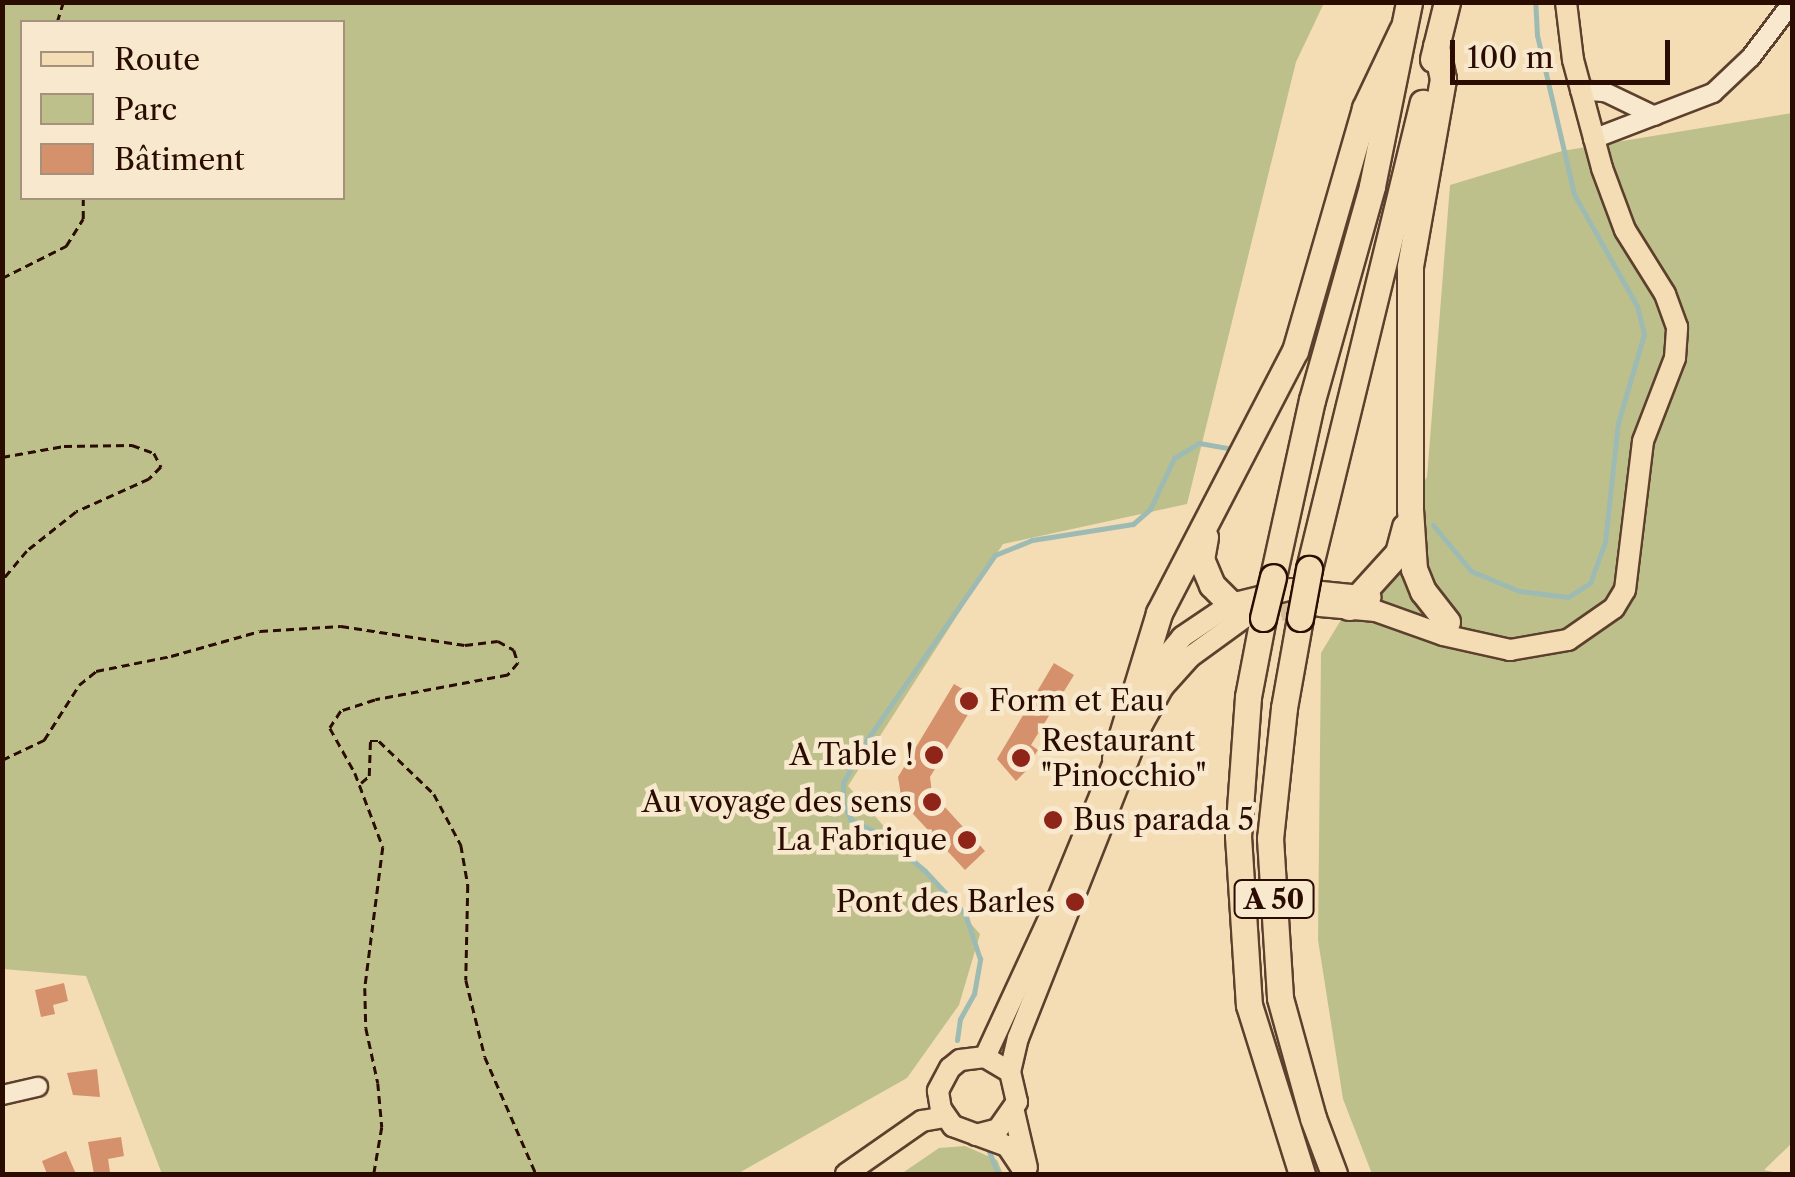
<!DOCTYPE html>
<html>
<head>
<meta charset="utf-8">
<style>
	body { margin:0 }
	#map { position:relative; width:1795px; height:1177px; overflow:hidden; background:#f4ddb4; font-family:"Libre Caslon Text",serif }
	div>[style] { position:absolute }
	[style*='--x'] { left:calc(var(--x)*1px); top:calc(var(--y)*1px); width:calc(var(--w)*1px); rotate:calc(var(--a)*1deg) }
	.green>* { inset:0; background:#bec08b }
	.stream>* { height:5px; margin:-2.5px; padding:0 2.5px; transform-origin:2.5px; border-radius:2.5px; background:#9dbbb3 }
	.building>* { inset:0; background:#d4916c }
	.major-tunnel>* { height:20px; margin-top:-10px; transform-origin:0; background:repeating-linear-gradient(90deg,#d6be99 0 20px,transparent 0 30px) }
	.path>* { height:2.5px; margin-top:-1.25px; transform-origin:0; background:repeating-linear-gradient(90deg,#2a0c00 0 8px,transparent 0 13px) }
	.roads { filter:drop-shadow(2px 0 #5c402d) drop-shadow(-2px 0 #5c402d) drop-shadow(0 2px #5c402d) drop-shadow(0 -2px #5c402d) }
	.minor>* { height:18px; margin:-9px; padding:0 9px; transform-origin:9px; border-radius:9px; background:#f8e9ce }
	.major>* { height:20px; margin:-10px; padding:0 10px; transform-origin:10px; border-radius:10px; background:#f4ddb4 }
	.highway>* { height:25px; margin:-12.5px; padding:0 12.5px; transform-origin:12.5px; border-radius:12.5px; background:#f4ddb4 }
	.bridges { filter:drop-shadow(2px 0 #2a0c00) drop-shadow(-2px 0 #2a0c00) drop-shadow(0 2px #2a0c00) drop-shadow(0 -2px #2a0c00) }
	.highway-bridge>* { height:25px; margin:-12.5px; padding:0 12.5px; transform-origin:12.5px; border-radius:12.5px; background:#f4ddb4 }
	.dots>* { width:28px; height:28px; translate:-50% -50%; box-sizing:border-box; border:5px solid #f8e9ce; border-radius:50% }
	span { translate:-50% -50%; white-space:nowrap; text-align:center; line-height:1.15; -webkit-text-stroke:9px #f8e9ce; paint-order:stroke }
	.shield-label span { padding:2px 8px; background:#f8e9ce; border:2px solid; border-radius:8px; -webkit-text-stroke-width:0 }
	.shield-label { font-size:28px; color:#2a0c00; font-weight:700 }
	.poi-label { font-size:30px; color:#2a0c00 }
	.left { translate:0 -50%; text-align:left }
	.right { translate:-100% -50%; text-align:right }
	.frame { position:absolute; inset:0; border:5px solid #2a0c00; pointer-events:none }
	.legend { position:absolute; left:20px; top:20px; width:325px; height:180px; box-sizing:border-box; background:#f8e9ce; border:2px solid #a6917c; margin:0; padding:12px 18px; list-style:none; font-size:30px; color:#2a0c00 }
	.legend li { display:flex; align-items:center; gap:20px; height:50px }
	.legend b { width:50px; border:2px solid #a6917c }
	.scale { position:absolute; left:1450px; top:40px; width:220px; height:45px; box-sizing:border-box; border:5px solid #2a0c00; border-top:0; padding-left:12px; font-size:30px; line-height:35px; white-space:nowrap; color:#2a0c00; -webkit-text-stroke:8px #f8e9ce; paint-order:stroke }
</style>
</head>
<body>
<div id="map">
	<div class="green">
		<div style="clip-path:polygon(evenodd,2px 3px,1324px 3px,1296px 62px,1187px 504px,1003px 544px,848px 786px,980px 934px,959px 1005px,907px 1078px,737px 1174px,162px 1174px,86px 976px,3px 969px,2px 3px,22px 22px,342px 22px,342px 198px,22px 198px,22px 22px)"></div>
		<div style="clip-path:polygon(1792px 113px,1792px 1143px,1764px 1170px,1782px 1174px,1372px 1174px,1343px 1099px,1318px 940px,1321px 653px,1427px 477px,1450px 185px,1562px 151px)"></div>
		<div style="clip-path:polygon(965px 1146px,997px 1160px,1003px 1174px,901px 1174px,939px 1148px)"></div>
	</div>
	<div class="stream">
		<div style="--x:1433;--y:525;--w:60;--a:50.4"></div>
		<div style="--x:1471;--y:571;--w:52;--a:22.6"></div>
		<div style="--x:1519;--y:591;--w:49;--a:7"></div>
		<div style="--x:1568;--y:597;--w:26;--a:-32"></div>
		<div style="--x:1590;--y:583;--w:44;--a:-69.9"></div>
		<div style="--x:1605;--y:542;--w:120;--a:-83.8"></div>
		<div style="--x:1618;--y:423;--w:93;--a:-73.7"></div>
		<div style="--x:1644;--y:334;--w:29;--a:-104"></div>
		<div style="--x:1637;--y:306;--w:129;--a:-119.4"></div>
		<div style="--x:1574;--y:194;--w:163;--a:-103.1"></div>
		<div style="--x:1537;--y:35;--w:33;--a:-93"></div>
		<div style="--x:957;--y:1040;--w:21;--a:-82"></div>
		<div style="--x:960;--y:1019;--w:29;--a:-61"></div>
		<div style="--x:974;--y:994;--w:36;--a:-80"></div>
		<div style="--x:980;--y:959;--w:47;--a:-108.4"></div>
		<div style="--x:965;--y:914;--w:59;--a:-132.9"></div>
		<div style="--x:925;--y:871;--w:54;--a:-139.5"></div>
		<div style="--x:884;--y:836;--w:37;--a:-154"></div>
		<div style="--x:851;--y:820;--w:19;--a:-115"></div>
		<div style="--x:843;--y:803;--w:20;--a:-90"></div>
		<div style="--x:843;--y:783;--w:41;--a:-62.2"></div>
		<div style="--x:862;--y:747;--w:234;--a:-55.3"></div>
		<div style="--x:995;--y:555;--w:40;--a:-22"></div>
		<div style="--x:1032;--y:540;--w:102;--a:-9"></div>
		<div style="--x:1133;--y:524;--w:23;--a:-41"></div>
		<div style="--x:1150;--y:509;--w:56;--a:-64.8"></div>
		<div style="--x:1174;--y:458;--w:29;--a:-31"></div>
		<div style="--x:1199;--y:443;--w:34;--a:10"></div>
		<div style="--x:988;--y:1149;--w:27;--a:68"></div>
	</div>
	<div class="building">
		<div style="clip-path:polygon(1054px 663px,1074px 675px,1031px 745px,1038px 750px,1031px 761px,1034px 763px,1016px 781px,997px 759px)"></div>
		<div style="clip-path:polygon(954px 684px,978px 698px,930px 777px,932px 793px,985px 851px,965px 870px,902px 802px,898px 777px)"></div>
		<div style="clip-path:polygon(64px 983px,68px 1001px,53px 1005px,55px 1014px,41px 1017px,35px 990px)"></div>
		<div style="clip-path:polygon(97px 1069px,100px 1097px,73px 1095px,67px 1073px)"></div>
		<div style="clip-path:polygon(121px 1137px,124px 1156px,108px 1159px,110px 1172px,94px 1174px,88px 1142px)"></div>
		<div style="clip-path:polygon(66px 1151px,76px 1174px,47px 1174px,42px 1161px)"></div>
	</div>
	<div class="major-tunnel">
		<div style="--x:1251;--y:615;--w:67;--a:-7.8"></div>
	</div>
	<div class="path">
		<div style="--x:57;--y:22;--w:21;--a:-73"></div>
		<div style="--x:2;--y:278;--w:72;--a:-26.6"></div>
		<div style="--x:66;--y:246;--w:32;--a:-58"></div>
		<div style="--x:83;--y:219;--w:21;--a:-90"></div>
		<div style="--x:2;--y:457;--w:63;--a:-10.1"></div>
		<div style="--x:64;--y:446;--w:68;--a:-0.8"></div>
		<div style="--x:132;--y:445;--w:23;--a:20"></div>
		<div style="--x:154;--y:453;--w:16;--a:63"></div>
		<div style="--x:161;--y:467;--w:17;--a:135"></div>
		<div style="--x:149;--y:479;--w:80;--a:155.7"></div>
		<div style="--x:76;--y:512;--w:63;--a:141.5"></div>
		<div style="--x:27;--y:551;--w:39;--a:130"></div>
		<div style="--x:2;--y:760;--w:47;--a:-25.5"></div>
		<div style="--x:44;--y:740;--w:65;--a:-57.5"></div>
		<div style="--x:79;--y:685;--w:22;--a:-39"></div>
		<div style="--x:96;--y:671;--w:76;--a:-11.3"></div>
		<div style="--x:171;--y:656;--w:92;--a:-15.7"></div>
		<div style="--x:260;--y:631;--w:81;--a:-3.5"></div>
		<div style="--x:341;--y:626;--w:125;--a:8.7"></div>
		<div style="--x:465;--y:645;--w:33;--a:-7"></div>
		<div style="--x:498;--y:641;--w:18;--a:29"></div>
		<div style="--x:514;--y:650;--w:14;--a:73"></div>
		<div style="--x:518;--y:663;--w:16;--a:130"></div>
		<div style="--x:508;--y:675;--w:135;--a:169.4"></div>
		<div style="--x:375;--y:700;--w:36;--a:162"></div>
		<div style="--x:341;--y:711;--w:20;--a:123"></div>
		<div style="--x:330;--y:728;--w:51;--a:60.9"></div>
		<div style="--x:355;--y:773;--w:79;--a:69.3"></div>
		<div style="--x:383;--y:847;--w:142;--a:97.3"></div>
		<div style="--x:365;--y:988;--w:40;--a:88.6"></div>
		<div style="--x:366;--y:1028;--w:56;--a:77.7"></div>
		<div style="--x:378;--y:1083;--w:44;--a:84.8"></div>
		<div style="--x:382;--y:1127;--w:48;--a:99.7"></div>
		<div style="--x:361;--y:783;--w:11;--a:-41"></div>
		<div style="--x:369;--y:776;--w:35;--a:-88"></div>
		<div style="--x:370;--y:741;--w:9;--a:0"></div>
		<div style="--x:379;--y:741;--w:76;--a:43.9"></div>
		<div style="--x:434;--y:794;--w:58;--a:62.1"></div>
		<div style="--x:461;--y:845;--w:41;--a:80.1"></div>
		<div style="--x:468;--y:885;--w:95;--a:91.2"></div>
		<div style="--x:466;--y:980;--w:79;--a:76.1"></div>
		<div style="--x:485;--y:1057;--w:128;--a:66.4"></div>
	</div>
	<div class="roads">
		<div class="minor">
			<div style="--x:1580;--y:90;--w:25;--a:5"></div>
			<div style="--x:1605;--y:92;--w:55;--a:25.6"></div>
			<div style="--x:1593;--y:139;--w:129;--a:-21"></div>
			<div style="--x:1713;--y:93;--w:52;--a:-43.5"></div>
			<div style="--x:1751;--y:57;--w:68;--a:-52.8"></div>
			<div style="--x:2;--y:1095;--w:37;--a:-13"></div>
		</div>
		<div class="major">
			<div style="--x:1320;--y:606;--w:56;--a:5.1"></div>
			<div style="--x:1376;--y:611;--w:71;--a:19.7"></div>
			<div style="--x:1443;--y:635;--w:69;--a:12.6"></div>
			<div style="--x:1510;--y:650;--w:59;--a:-9.8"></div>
			<div style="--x:1568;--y:640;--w:56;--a:-34.8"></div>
			<div style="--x:1614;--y:608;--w:21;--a:-59"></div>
			<div style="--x:1625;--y:590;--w:150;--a:-83.1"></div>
			<div style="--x:1643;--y:441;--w:89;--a:-68.9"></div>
			<div style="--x:1675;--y:358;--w:31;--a:-86"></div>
			<div style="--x:1677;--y:327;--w:35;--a:-110"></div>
			<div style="--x:1665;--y:294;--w:75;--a:-122"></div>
			<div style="--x:1625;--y:230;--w:66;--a:-110.4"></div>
			<div style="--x:1602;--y:168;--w:112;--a:-105"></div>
			<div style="--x:1573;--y:60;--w:58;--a:-96.9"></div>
			<div style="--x:1142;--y:698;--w:36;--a:-63"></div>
			<div style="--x:1158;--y:666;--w:38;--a:-50"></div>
			<div style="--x:1182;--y:637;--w:59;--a:-34"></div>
			<div style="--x:1231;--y:604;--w:63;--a:-13.8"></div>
			<div style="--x:1292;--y:589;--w:79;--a:5.8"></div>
			<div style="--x:985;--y:1057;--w:164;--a:-65.2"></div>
			<div style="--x:1054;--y:908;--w:174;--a:-67.7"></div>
			<div style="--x:1010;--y:1072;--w:35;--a:-77"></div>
			<div style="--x:1018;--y:1038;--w:339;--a:-68.4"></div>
			<div style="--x:1143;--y:723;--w:41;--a:-60.9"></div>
			<div style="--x:1163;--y:687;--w:40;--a:-48"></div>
			<div style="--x:1190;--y:657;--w:68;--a:-36"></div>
			<div style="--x:1014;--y:1112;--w:57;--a:76.9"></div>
			<div style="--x:976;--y:1135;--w:23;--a:-15"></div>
			<div style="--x:998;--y:1129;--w:33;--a:-55"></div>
			<div style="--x:1017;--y:1102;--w:31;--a:-103"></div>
			<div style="--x:1010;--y:1072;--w:29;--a:-149"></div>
			<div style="--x:985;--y:1057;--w:25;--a:173"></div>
			<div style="--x:960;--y:1060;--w:13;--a:141"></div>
			<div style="--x:950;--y:1068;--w:26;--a:118"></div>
			<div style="--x:938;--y:1091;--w:18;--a:81"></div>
			<div style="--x:941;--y:1109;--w:21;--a:55"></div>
			<div style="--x:953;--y:1126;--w:58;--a:20.3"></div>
			<div style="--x:1007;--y:1146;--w:34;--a:56"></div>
			<div style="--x:846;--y:1174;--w:93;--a:-34.9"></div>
			<div style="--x:922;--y:1121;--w:23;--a:-10"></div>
		</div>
		<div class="highway">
			<div style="--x:1436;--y:46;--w:34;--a:78"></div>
			<div style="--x:1443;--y:79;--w:191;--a:100"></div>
			<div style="--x:1410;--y:267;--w:242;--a:90"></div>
			<div style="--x:1410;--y:509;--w:60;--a:86.2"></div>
			<div style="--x:1414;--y:569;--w:24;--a:68"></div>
			<div style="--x:1423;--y:591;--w:39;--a:52"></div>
			<div style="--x:1433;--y:59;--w:59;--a:-76.2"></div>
			<div style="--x:1205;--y:537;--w:22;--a:100"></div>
			<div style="--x:1201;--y:559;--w:28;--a:67"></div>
			<div style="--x:1212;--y:585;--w:27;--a:45"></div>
			<div style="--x:1309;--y:569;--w:480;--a:-76.3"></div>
			<div style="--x:1273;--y:577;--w:181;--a:-77.6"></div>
			<div style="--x:1312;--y:400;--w:222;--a:-74.3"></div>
			<div style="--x:1372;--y:186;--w:188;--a:-78.6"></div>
			<div style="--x:1349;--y:607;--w:73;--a:-47.8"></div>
			<div style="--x:1398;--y:553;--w:27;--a:-75"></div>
			<div style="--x:1263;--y:618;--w:80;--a:100.8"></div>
			<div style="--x:1248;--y:697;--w:139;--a:94.1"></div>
			<div style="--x:1238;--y:836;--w:169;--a:86.3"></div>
			<div style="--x:1249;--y:1005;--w:177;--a:72.6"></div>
			<div style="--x:1300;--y:618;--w:91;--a:100.1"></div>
			<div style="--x:1284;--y:708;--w:131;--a:96.1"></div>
			<div style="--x:1270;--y:838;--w:160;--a:86.4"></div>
			<div style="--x:1280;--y:998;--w:124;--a:74.6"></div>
			<div style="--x:1313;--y:1118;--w:60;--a:69.4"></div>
			<div style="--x:1115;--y:758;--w:152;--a:-73.1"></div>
			<div style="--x:1159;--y:613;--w:295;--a:-62.6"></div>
			<div style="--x:1295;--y:351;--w:253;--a:-73.9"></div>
			<div style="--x:1365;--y:108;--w:86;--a:-64.6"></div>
		</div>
	</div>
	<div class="bridges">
		<div class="highway-bridge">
			<div style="--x:1263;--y:618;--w:42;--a:-76.3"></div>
			<div style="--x:1300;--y:618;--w:50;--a:-79.6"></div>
		</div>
	</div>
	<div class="dots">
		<div style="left:969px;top:701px;background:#8f2418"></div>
		<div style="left:934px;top:755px;background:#8f2418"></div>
		<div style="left:1021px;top:758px;background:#8f2418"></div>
		<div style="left:932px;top:802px;background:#8f2418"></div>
		<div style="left:1053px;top:820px;background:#8f2418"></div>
		<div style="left:967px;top:840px;background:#8f2418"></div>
		<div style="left:1075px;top:902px;background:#8f2418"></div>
	</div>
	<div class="shield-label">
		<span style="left:1274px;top:899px">A 50</span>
	</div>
	<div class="poi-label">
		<span class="left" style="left:989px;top:701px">Form et Eau</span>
		<span class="left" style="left:1041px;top:758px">Restaurant<br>"Pinocchio"</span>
		<span class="right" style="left:914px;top:755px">A Table !</span>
		<span class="right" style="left:912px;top:802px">Au voyage des sens</span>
		<span class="left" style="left:1073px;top:820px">Bus parada 5</span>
		<span class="right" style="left:947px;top:840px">La Fabrique</span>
		<span class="right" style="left:1055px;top:902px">Pont des Barles</span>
	</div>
	<div class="frame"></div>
	<ul class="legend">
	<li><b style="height:12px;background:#f4ddb4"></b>Route</li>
	<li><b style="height:28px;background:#bec08b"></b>Parc</li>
	<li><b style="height:28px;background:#d4916c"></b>Bâtiment</li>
	</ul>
	<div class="scale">100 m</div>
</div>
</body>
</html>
